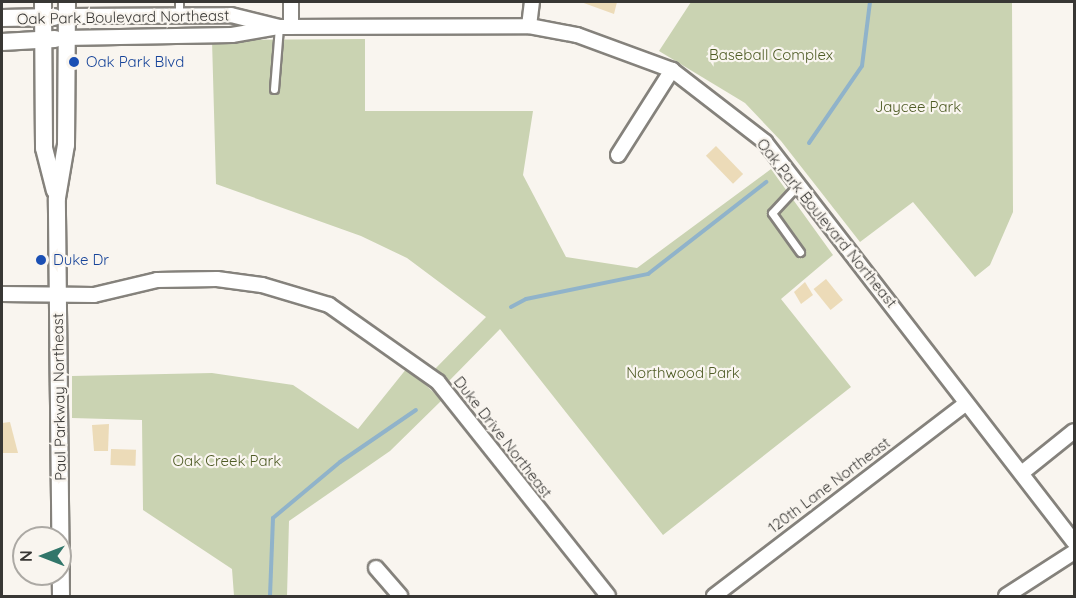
<!DOCTYPE html>
<html>
<head>
<meta charset="utf-8">
<style>
	body { margin:0 }
	#map { position:relative; width:1076px; height:598px; overflow:hidden; background:#f9f5ef; font-family:Quicksand,sans-serif }
	div>[style] { position:absolute }
	[style*='--x'] { left:calc(var(--x)*1px); top:calc(var(--y)*1px); width:calc(var(--w)*1px); rotate:calc(var(--a)*1deg) }
	.green>* { inset:0; background:#cad3b2 }
	.stream>* { height:4px; margin:-2px; padding:0 2px; transform-origin:2px; border-radius:2px; background:#90b3ca }
	.building>* { inset:0; background:#ecdbb8; transform-origin:0 0 }
	.roads { filter:drop-shadow(2px 0 #85827c) drop-shadow(-2px 0 #85827c) drop-shadow(0 2px #85827c) drop-shadow(0 -2px #85827c) }
	.service>* { height:7px; margin:-3.5px; padding:0 3.5px; transform-origin:3.5px; border-radius:3.5px; background:#fff }
	.minor>* { height:14px; margin:-7px; padding:0 7px; transform-origin:7px; border-radius:7px; background:#fff }
	.tertiary>* { height:16px; margin:-8px; padding:0 8px; transform-origin:8px; border-radius:8px; background:#fff }
	.dots>* { width:16px; height:16px; translate:-50% -50%; box-sizing:border-box; border:3px solid #f9f5ef; border-radius:50% }
	span { translate:-50% -50%; white-space:nowrap; text-align:center; line-height:1.15; -webkit-text-stroke:4.5px #f9f5ef; paint-order:stroke }
	.street-label { font-size:15px; color:#383734 }
	.park-label { font-size:15px; color:#4f5c26 }
	.transit-label { font-size:15px; color:#164399 }
	.left { translate:0 -50%; text-align:left }
	.frame { position:absolute; inset:0; border:3px solid #383734; pointer-events:none }
	.north { position:absolute; left:12px; top:526px; width:60px; height:60px; box-sizing:border-box; background:#f9f5ef; border:2px solid #aca9a4; border-radius:50%; rotate:270deg; font-size:16px; font-weight:700; line-height:24px; text-align:center; color:#383734 }
	.north::after { content:''; display:block; margin:auto; width:21px; height:27px; background:#31766a; clip-path:polygon(50% 0,100% 100%,50% 72%,0 100%) }
</style>
</head>
<body>
<div id="map">
	<div class="green">
		<div style="clip-path:polygon(691px 2px,1012px 2px,1013px 212px,990px 265px,975px 277px,913px 202px,860px 242px,781px 141px,745px 103px,659px 51px)"></div>
		<div style="clip-path:polygon(365px 39px,365px 111px,533px 111px,523px 175px,566px 257px,637px 268px,771px 169px,833px 255px,781px 299px,851px 387px,663px 535px,500px 329px,447px 383px,434px 370px,486px 317px,407px 258px,361px 236px,216px 184px,212px 40px)"></div>
		<div style="clip-path:polygon(407px 368px,442px 400px,390px 451px,289px 521px,287px 596px,234px 596px,232px 569px,143px 510px,142px 420px,72px 418px,72px 376px,212px 373px,293px 385px,358px 429px)"></div>
	</div>
	<div class="stream">
		<div style="--x:809;--y:143;--w:93;--a:-55.5"></div>
		<div style="--x:862;--y:66;--w:64;--a:-82.9"></div>
		<div style="--x:511;--y:307;--w:17;--a:-28"></div>
		<div style="--x:526;--y:299;--w:125;--a:-11.6"></div>
		<div style="--x:648;--y:274;--w:150;--a:-37.9"></div>
		<div style="--x:270;--y:596;--w:78;--a:-87.8"></div>
		<div style="--x:273;--y:518;--w:87;--a:-39.9"></div>
		<div style="--x:340;--y:462;--w:92;--a:-34.4"></div>
	</div>
	<div class="building">
		<div style="clip-path:polygon(581px 2px,617px 2px,614px 14px)"></div>
		<div style="left:716px;top:146px;width:39px;height:14px;rotate:46deg"></div>
		<div style="left:826px;top:279px;width:27px;height:16px;rotate:51deg"></div>
		<div style="clip-path:polygon(805px 282px,813px 295px,801px 304px,794px 292px)"></div>
		<div style="clip-path:polygon(10px 422px,18px 453px,2px 453px,2px 423px)"></div>
		<div style="clip-path:polygon(109px 424px,108px 451px,94px 451px,92px 425px)"></div>
		<div style="left:111px;top:449px;width:25px;height:16px;rotate:2deg"></div>
	</div>
	<div class="roads">
		<div class="service">
			<div style="--x:179;--y:2;--w:13;--a:90"></div>
			<div style="--x:274;--y:89;--w:62;--a:-85.4"></div>
			<div style="--x:798;--y:185;--w:38;--a:133"></div>
			<div style="--x:772;--y:213;--w:48;--a:54.3"></div>
		</div>
		<div class="minor">
			<div style="--x:67;--y:16;--w:164;--a:-0.3"></div>
			<div style="--x:231;--y:15;--w:49;--a:14"></div>
			<div style="--x:279;--y:27;--w:250;--a:-0.2"></div>
			<div style="--x:529;--y:26;--w:49;--a:10.6"></div>
			<div style="--x:577;--y:35;--w:101;--a:20.2"></div>
			<div style="--x:672;--y:70;--w:118;--a:37.7"></div>
			<div style="--x:765;--y:142;--w:505;--a:52.31"></div>
			<div style="--x:529;--y:26;--w:24;--a:-83"></div>
			<div style="--x:291;--y:27;--w:25;--a:-90"></div>
			<div style="--x:64;--y:38;--w:168;--a:-1"></div>
			<div style="--x:232;--y:35;--w:48;--a:-9.7"></div>
			<div style="--x:618;--y:155;--w:101;--a:-57.6"></div>
			<div style="--x:2;--y:294;--w:92;--a:0.6"></div>
			<div style="--x:94;--y:295;--w:65;--a:-13.4"></div>
			<div style="--x:157;--y:280;--w:60;--a:-1"></div>
			<div style="--x:217;--y:279;--w:45;--a:7.6"></div>
			<div style="--x:262;--y:285;--w:70;--a:16.6"></div>
			<div style="--x:329;--y:305;--w:133;--a:35.2"></div>
			<div style="--x:438;--y:382;--w:273;--a:51.5"></div>
			<div style="--x:1023;--y:472;--w:65;--a:-38.8"></div>
			<div style="--x:376;--y:568;--w:37;--a:49"></div>
			<div style="--x:714;--y:596;--w:317;--a:-37.4"></div>
			<div style="--x:1006;--y:596;--w:81;--a:-32.9"></div>
		</div>
		<div class="tertiary">
			<div style="--x:43;--y:2;--w:146;--a:89.6"></div>
			<div style="--x:44;--y:148;--w:44;--a:75.7"></div>
			<div style="--x:2;--y:18;--w:52;--a:-1.1"></div>
			<div style="--x:2;--y:42;--w:53;--a:-3.2"></div>
			<div style="--x:61;--y:596;--w:398;--a:-90.6"></div>
			<div style="--x:57;--y:198;--w:54;--a:-80.4"></div>
			<div style="--x:66;--y:145;--w:143;--a:-89.6"></div>
		</div>
	</div>
	<div class="dots">
		<div style="left:74px;top:62px;background:#1a4fb4"></div>
		<div style="left:41px;top:260px;background:#1a4fb4"></div>
	</div>
	<div class="street-label">
		<span style="left:123px;top:17px;rotate:-1deg">Oak Park Boulevard Northeast</span>
		<span style="left:827px;top:223px;rotate:51deg">Oak Park Boulevard Northeast</span>
		<span style="left:59px;top:397px;rotate:-91deg">Paul Parkway Northeast</span>
		<span style="left:503px;top:437px;rotate:52deg">Duke Drive Northeast</span>
		<span style="left:829px;top:485px;rotate:-37deg">120th Lane Northeast</span>
	</div>
	<div class="park-label">
		<span style="left:771px;top:55px">Baseball Complex</span>
		<span style="left:918px;top:107px">Jaycee Park</span>
		<span style="left:683px;top:373px">Northwood Park</span>
		<span style="left:227px;top:461px">Oak Creek Park</span>
	</div>
	<div class="transit-label">
		<span class="left" style="left:86px;top:62px">Oak Park Blvd</span>
		<span class="left" style="left:53px;top:260px">Duke Dr</span>
	</div>
	<div class="frame"></div>
	<div class="north">N</div>
</div>
</body>
</html>
